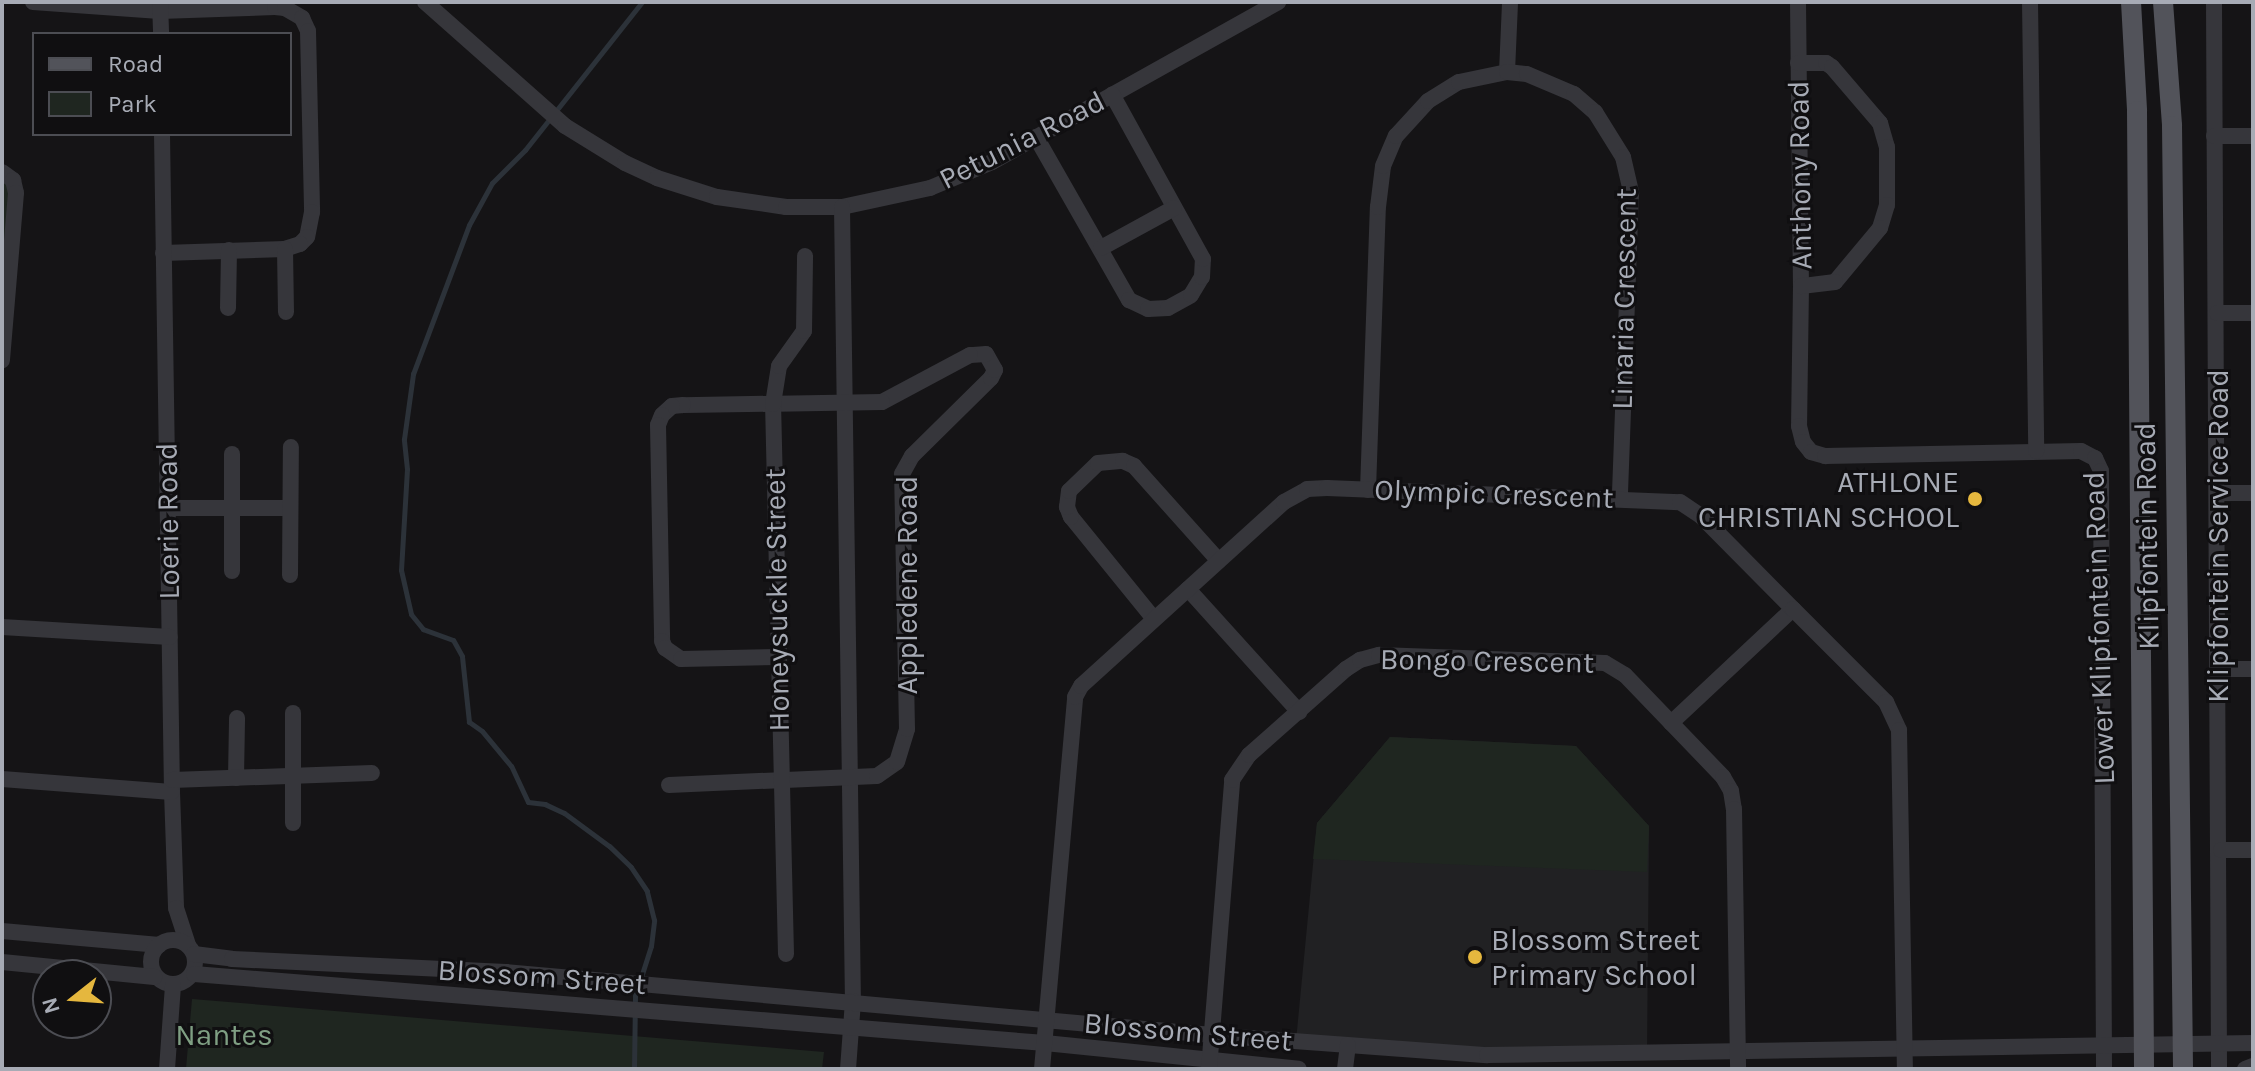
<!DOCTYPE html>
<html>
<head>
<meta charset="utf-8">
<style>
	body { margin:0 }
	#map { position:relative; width:2255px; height:1071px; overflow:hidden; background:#151416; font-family:Karla,sans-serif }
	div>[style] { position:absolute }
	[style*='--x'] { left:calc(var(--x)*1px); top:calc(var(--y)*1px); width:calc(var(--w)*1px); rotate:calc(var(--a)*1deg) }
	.built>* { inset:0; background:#212123 }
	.green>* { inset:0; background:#1f2620 }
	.stream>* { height:5px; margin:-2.5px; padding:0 2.5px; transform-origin:2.5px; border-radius:2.5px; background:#2c3239 }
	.minor>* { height:16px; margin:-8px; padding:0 8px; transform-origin:8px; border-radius:8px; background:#36363b }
	.minor>.ring { margin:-8px; padding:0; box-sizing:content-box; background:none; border:16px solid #36363b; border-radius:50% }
	.major>* { height:20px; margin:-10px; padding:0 10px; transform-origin:10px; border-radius:10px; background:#52535a }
	.dots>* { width:22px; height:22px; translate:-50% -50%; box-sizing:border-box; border:4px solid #100f11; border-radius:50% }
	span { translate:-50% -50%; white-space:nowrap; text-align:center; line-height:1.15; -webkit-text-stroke:6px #100f11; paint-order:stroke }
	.street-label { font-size:30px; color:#a7abb5 }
	.poi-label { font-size:30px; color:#a7abb5 }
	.right { translate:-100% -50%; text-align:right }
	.left { translate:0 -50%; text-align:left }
	.park-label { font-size:30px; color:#7f9f83 }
	.frame { position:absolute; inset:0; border:4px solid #a7abb5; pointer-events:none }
	.legend { position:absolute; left:32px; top:32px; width:260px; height:104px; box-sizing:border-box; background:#100f11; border:2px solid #4c4d53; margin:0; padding:10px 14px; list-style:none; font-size:24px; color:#a7abb5 }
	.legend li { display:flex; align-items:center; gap:16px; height:40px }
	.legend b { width:40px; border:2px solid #4c4d53 }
	.north { position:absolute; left:32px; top:959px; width:80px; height:80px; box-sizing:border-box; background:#100f11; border:2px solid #4c4d53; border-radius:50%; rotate:253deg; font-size:22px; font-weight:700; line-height:32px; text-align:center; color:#a7abb5 }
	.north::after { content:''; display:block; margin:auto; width:28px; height:36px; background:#e5b73e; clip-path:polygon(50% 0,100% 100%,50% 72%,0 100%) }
</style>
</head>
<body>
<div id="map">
	<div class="built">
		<div style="clip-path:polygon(1390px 737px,1576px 746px,1649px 826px,1647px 1054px,1296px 1041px,1317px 823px)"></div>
	</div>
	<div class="green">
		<div style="clip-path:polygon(2px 180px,10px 188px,2px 294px)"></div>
		<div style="clip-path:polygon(1390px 737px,1576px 746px,1649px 826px,1647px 872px,1313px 859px,1317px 823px)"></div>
		<div style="clip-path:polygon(192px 999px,824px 1052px,822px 1069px,186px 1069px)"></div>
	</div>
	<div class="stream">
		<div style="--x:634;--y:1069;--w:73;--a:-89.2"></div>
		<div style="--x:635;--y:996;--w:52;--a:-72.3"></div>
		<div style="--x:651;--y:946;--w:26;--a:-83"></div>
		<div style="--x:654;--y:920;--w:30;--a:-104"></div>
		<div style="--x:647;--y:891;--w:29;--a:-124"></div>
		<div style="--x:631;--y:867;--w:30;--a:-136"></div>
		<div style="--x:609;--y:846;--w:56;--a:-143.7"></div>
		<div style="--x:564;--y:813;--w:21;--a:-155"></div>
		<div style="--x:545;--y:804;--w:17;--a:-173"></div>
		<div style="--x:528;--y:802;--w:40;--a:-115"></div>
		<div style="--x:511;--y:766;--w:45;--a:-129.6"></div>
		<div style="--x:482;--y:731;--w:16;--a:-145"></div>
		<div style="--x:469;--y:722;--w:66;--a:-96.1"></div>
		<div style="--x:462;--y:656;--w:18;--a:-119"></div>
		<div style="--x:453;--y:640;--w:32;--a:-160"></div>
		<div style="--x:423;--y:629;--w:19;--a:-129"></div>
		<div style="--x:411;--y:614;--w:45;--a:-102.8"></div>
		<div style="--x:401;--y:570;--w:101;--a:-86.6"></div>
		<div style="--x:407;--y:469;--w:30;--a:-96"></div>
		<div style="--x:404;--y:439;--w:66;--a:-82.1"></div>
		<div style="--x:413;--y:374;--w:159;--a:-69.4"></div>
		<div style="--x:469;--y:225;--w:48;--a:-61.3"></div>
		<div style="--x:492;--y:183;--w:47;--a:-45"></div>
		<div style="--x:525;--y:150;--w:189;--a:-51.7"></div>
	</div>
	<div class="minor">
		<div style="--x:33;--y:2;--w:127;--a:4.1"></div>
		<div style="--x:160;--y:11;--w:115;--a:-2"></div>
		<div style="--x:275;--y:7;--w:10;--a:6"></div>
		<div style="--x:285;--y:8;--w:20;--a:30"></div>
		<div style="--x:302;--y:18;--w:14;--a:65"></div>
		<div style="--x:308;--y:31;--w:181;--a:88.7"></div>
		<div style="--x:312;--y:212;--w:25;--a:101"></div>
		<div style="--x:307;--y:237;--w:10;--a:135"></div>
		<div style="--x:300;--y:244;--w:16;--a:162"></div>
		<div style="--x:285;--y:249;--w:122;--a:178.1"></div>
		<div style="--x:160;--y:2;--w:32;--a:88"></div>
		<div style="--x:425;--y:2;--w:187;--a:41.5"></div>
		<div style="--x:565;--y:126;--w:70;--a:31.7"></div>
		<div style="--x:625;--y:163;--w:35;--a:25"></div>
		<div style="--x:657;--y:178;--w:63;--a:17.6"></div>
		<div style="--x:717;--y:197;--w:70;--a:8.2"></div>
		<div style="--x:786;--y:207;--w:56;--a:0"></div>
		<div style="--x:842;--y:207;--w:90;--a:-12.2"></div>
		<div style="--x:930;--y:188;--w:67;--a:-22.8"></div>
		<div style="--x:992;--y:162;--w:328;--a:-29.2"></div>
		<div style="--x:1798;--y:2;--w:284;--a:89.4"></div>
		<div style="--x:1801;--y:286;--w:140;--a:90.8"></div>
		<div style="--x:1799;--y:426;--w:16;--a:76"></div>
		<div style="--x:1803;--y:442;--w:13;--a:51"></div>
		<div style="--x:1811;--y:452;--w:15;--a:16"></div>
		<div style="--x:1825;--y:456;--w:256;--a:-1.1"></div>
		<div style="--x:2081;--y:451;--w:16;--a:27"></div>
		<div style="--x:2095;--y:458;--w:14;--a:65"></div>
		<div style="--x:2101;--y:471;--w:598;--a:89.71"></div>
		<div style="--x:2030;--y:2;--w:449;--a:89.2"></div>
		<div style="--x:2214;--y:2;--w:1067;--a:89.73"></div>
		<div style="--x:1798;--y:63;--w:28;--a:0"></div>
		<div style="--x:1826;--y:63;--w:7;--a:34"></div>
		<div style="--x:1832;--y:67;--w:74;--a:49.4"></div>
		<div style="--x:1880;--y:123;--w:25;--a:74"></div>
		<div style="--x:1887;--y:147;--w:58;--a:90"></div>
		<div style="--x:1887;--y:205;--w:24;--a:107"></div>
		<div style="--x:1880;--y:228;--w:70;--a:129.8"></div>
		<div style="--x:1835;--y:282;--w:34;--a:173"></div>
		<div style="--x:1507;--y:72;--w:70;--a:-87.5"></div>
		<div style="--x:162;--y:134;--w:658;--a:89.13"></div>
		<div style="--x:172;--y:792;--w:116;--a:88"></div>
		<div style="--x:176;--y:908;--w:40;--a:72"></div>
		<div style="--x:2214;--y:136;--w:39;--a:0"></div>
		<div style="--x:1036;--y:137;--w:188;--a:60.3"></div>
		<div style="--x:1129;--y:300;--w:21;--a:25"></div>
		<div style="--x:1148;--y:309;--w:20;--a:-3"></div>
		<div style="--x:1168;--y:308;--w:26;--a:-29"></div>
		<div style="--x:1191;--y:295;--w:21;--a:-59"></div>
		<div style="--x:1202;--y:277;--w:18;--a:-87"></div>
		<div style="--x:1203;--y:259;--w:188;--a:-118.9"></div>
		<div style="--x:2;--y:172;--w:14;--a:36"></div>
		<div style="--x:13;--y:180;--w:13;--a:77"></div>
		<div style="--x:16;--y:193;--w:168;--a:94.8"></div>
		<div style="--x:842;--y:207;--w:794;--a:89.21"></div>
		<div style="--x:853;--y:1001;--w:68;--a:94.2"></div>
		<div style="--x:1101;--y:248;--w:83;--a:-28.7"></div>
		<div style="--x:285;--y:249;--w:63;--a:89.1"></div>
		<div style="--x:228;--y:308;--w:58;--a:-89"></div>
		<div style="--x:2217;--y:313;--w:36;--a:0"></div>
		<div style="--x:232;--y:454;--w:117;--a:90"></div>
		<div style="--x:1368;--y:490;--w:283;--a:-88"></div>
		<div style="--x:1378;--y:207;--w:41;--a:-83"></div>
		<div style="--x:1383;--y:166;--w:33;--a:-67"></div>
		<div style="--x:1396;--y:136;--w:47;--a:-47.6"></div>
		<div style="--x:1428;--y:101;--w:36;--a:-32"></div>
		<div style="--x:1459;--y:82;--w:49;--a:-11.8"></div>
		<div style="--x:1507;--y:72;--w:20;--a:6"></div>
		<div style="--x:1527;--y:74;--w:51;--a:23.1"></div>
		<div style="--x:1574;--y:94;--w:28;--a:41"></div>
		<div style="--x:1595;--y:112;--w:53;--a:58.1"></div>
		<div style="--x:1623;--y:157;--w:37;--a:77"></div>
		<div style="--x:1631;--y:193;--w:305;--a:92.1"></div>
		<div style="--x:2219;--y:493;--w:34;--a:0"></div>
		<div style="--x:168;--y:508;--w:122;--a:0"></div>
		<div style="--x:290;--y:575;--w:128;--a:-89.6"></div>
		<div style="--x:1188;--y:589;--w:166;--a:47.9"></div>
		<div style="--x:1154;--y:619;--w:132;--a:-129.1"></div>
		<div style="--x:1071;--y:517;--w:11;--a:-112"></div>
		<div style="--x:1067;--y:507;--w:16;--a:-83"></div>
		<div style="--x:1069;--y:491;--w:40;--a:-44"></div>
		<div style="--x:1098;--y:463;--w:25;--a:-5"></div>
		<div style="--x:1123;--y:461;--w:12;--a:24"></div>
		<div style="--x:1134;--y:466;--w:127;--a:48.2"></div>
		<div style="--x:2;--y:627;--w:168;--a:3.4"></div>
		<div style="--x:2219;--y:669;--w:34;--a:0"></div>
		<div style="--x:1671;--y:723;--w:167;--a:-43.1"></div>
		<div style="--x:236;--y:778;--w:60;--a:-89"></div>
		<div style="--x:2;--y:779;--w:170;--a:4.4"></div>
		<div style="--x:172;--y:780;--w:200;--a:-2"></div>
		<div style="--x:669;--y:785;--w:208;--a:-2.5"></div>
		<div style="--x:877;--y:776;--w:24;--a:-35"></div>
		<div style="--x:897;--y:762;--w:34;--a:-73"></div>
		<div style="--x:907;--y:729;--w:255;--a:-91.1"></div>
		<div style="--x:902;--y:474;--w:21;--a:-61"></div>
		<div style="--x:912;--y:456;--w:111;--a:-44.6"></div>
		<div style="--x:991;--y:378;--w:9;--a:-63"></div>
		<div style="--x:995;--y:370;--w:18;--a:-119"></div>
		<div style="--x:986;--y:354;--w:16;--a:176"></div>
		<div style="--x:970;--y:355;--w:100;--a:151.9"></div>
		<div style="--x:882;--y:402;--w:199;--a:179.1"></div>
		<div style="--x:683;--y:405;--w:11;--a:175"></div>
		<div style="--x:672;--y:406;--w:13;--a:138"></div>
		<div style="--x:662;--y:415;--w:11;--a:112"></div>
		<div style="--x:658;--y:425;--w:216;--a:88.9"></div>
		<div style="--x:662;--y:641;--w:8;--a:67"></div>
		<div style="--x:665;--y:648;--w:19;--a:35"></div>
		<div style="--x:681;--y:659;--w:98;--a:-1.2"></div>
		<div style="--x:293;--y:823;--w:110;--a:-90"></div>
		<div style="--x:2221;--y:850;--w:32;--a:0"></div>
		<div style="--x:2;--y:931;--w:158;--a:5.1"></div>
		<div class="ring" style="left:151px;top:940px;width:28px;height:28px"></div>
		<div style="--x:194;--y:954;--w:38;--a:7"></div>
		<div style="--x:232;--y:959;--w:274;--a:2.7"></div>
		<div style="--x:506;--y:972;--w:709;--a:5.1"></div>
		<div style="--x:1212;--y:1035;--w:276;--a:4.2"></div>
		<div style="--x:1487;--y:1055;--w:766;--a:-0.9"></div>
		<div style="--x:786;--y:954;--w:550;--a:-91.35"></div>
		<div style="--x:773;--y:404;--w:38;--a:-81"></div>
		<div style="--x:779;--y:366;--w:43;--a:-54.5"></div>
		<div style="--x:804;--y:331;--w:75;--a:-89.2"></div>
		<div style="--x:2;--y:962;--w:153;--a:5.6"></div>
		<div style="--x:194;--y:974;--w:854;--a:4.64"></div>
		<div style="--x:1045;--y:1043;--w:255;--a:5.8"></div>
		<div style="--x:167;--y:1069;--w:84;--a:-85.9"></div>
		<div style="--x:1042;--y:1069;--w:373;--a:-84.9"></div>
		<div style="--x:1075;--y:697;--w:13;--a:-61"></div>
		<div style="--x:1081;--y:686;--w:274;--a:-42.2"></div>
		<div style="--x:1284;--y:502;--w:26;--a:-29"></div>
		<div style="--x:1307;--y:489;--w:20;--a:-3"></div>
		<div style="--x:1327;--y:488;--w:353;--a:2.3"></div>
		<div style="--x:1680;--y:502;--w:25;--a:34"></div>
		<div style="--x:1701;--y:516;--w:131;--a:45.3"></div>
		<div style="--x:1793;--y:609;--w:132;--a:45"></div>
		<div style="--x:1886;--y:702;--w:31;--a:65"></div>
		<div style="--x:1899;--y:730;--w:339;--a:89"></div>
		<div style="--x:1209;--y:1069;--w:290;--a:-85.4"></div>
		<div style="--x:1232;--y:780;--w:30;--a:-56"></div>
		<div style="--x:1249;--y:755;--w:130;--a:-41.6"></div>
		<div style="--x:1346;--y:669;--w:17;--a:-33"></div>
		<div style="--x:1360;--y:660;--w:20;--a:-15"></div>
		<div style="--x:1379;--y:655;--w:226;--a:2"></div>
		<div style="--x:1605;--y:663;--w:23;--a:31"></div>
		<div style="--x:1625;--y:675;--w:141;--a:46.1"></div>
		<div style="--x:1723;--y:777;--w:16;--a:60"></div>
		<div style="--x:1731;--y:791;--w:18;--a:81"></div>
		<div style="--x:1734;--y:809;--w:260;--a:89.1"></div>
		<div style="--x:1345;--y:1069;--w:24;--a:-83"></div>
		<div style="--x:2245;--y:1069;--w:9;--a:-21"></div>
	</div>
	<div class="major">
		<div style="--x:2131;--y:2;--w:109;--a:86.8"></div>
		<div style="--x:2137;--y:111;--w:958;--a:89.58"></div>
		<div style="--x:2163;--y:2;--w:124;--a:85.8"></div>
		<div style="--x:2172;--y:126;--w:943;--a:89.33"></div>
	</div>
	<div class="dots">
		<div style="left:1975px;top:499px;background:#e5b73e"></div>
		<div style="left:1475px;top:957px;background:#e5b73e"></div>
	</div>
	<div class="street-label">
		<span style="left:1022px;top:140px;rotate:-27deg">Petunia Road</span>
		<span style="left:1800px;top:175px;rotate:-91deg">Anthony Road</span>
		<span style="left:1624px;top:299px;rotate:-89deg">Linaria Crescent</span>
		<span style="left:1494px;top:494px;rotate:2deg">Olympic Crescent</span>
		<span style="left:168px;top:521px;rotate:-91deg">Loerie Road</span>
		<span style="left:2147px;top:536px;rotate:-91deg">Klipfontein Road</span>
		<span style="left:2218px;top:536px;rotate:-90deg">Klipfontein Service Road</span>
		<span style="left:907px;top:585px;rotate:-90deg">Appledene Road</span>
		<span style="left:777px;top:600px;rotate:-91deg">Honeysuckle Street</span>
		<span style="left:2099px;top:628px;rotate:-92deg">Lower Klipfontein Road</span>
		<span style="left:1487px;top:661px;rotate:1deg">Bongo Crescent</span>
		<span style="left:542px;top:977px;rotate:4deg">Blossom Street</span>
		<span style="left:1188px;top:1032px;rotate:5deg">Blossom Street</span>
	</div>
	<div class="poi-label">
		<span class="right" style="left:1959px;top:499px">ATHLONE<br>CHRISTIAN SCHOOL</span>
		<span class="left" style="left:1491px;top:957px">Blossom Street<br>Primary School</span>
	</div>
	<div class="park-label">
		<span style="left:224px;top:1035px">Nantes</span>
	</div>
	<div class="frame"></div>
	<ul class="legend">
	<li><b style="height:10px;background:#52535a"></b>Road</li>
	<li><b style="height:22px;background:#1f2620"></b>Park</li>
	</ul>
	<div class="north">N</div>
</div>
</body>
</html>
